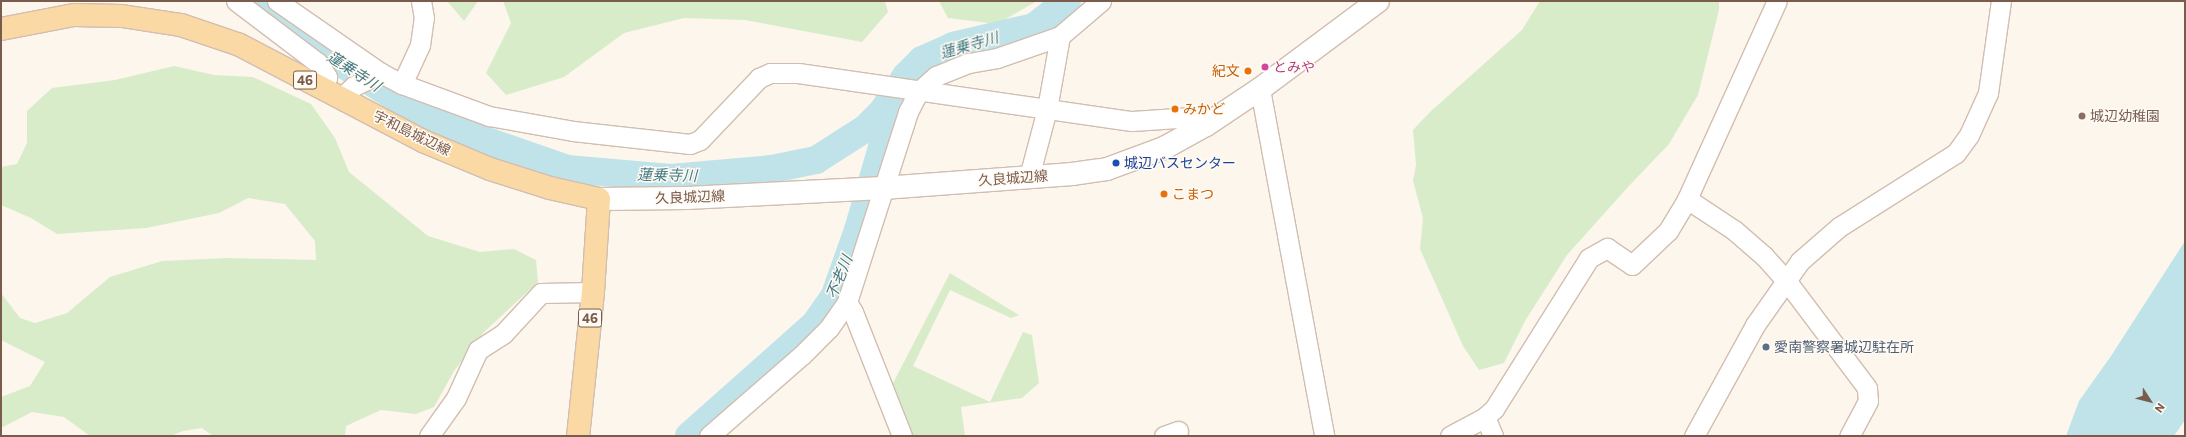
<!DOCTYPE html>
<html>
<head>
<meta charset="utf-8">
<style>
	body { margin:0 }
	#map { position:relative; width:2186px; height:437px; overflow:hidden; background:#fdf6ec; font-family:Commissioner,"Noto Sans JP",sans-serif }
	div>[style] { position:absolute }
	[style*='--x'] { left:calc(var(--x)*1px); top:calc(var(--y)*1px); width:calc(var(--w)*1px); rotate:calc(var(--a)*1deg) }
	.green>* { inset:0; background:#d8ecc9 }
	.water>* { inset:0; background:#bfe3e8 }
	.river>* { height:28px; margin:-14px; padding:0 14px; transform-origin:14px; border-radius:14px; background:#bfe3e8 }
	.roads { filter:drop-shadow(1px 0 #d1beb0) drop-shadow(-1px 0 #d1beb0) drop-shadow(0 1px #d1beb0) drop-shadow(0 -1px #d1beb0) }
	.street>* { height:19px; margin:-9.5px; padding:0 9.5px; transform-origin:9.5px; border-radius:9.5px; background:#fff }
	.secondary>* { height:22px; margin:-11px; padding:0 11px; transform-origin:11px; border-radius:11px; background:#fff }
	.primary>* { height:22px; margin:-11px; padding:0 11px; transform-origin:11px; border-radius:11px; background:#fbd9a5 }
	.dots>* { width:11px; height:11px; translate:-50% -50%; box-sizing:border-box; border:2px solid #fffaf3; border-radius:50% }
	span { translate:-50% -50%; white-space:nowrap; text-align:center; line-height:1.15; -webkit-text-stroke:3px #fffaf3; paint-order:stroke }
	.shield-label span { padding:1px 3px; background:#fffaf3; border:1px solid; border-radius:3px; -webkit-text-stroke-width:0 }
	.shield-label { font-size:13px; color:#7a5c4d; font-weight:700 }
	.hotel-label { font-size:14px; color:#b23c85 }
	.left { translate:0 -50%; text-align:left }
	.food-label { font-size:14px; color:#c56008 }
	.right { translate:-100% -50%; text-align:right }
	.education-label { font-size:14px; color:#785e54 }
	.street-label { font-size:14px; color:#7a5c4d }
	.transit-label { font-size:14px; color:#164399 }
	.service-label { font-size:14px; color:#4e5e75 }
	.water-label { font-size:15px; color:#437c86; font-style:italic }
	.frame { position:absolute; inset:0; border:2px solid #7a5c4d; pointer-events:none }
	.north { position:absolute; left:2130px; top:381px; width:40px; height:40px; -webkit-text-stroke:3px #fffaf3; paint-order:stroke; rotate:126deg; font-size:11px; font-weight:700; line-height:16px; text-align:center; color:#7a5c4d }
	.north::after { content:''; display:block; margin:auto; width:14px; height:18px; background:#7a5c4d; clip-path:polygon(50% 0,100% 100%,50% 72%,0 100%) }
</style>
</head>
<body>
<div id="map">
	<div class="green">
		<div style="clip-path:polygon(447px 1px,478px 1px,464px 21px)"></div>
		<div style="clip-path:polygon(503px 1px,885px 1px,888px 12px,862px 42px,745px 20px,684px 18px,624px 33px,564px 77px,506px 95px,486px 73px,511px 23px)"></div>
		<div style="clip-path:polygon(939px 1px,1037px 1px,997px 24px,948px 18px)"></div>
		<div style="clip-path:polygon(1540px 1px,1719px 1px,1719px 10px,1698px 95px,1669px 144px,1627px 188px,1567px 255px,1525px 321px,1504px 363px,1479px 370px,1463px 346px,1420px 249px,1423px 218px,1413px 181px,1416px 165px,1413px 130px,1430px 112px,1522px 30px)"></div>
		<div style="clip-path:polygon(174px 66px,214px 75px,253px 77px,311px 104px,335px 138px,349px 172px,428px 236px,480px 252px,514px 249px,536px 260px,538px 282px,483px 333px,454px 371px,434px 407px,416px 414px,381px 410px,346px 426px,345px 436px,213px 436px,202px 428px,183px 431px,171px 436px,90px 436px,64px 417px,32px 412px,1px 428px,1px 397px,30px 386px,45px 362px,1px 340px,1px 293px,20px 318px,35px 323px,67px 313px,110px 277px,162px 261px,228px 258px,316px 260px,315px 241px,285px 204px,248px 198px,219px 213px,146px 228px,57px 234px,31px 218px,1px 205px,1px 167px,17px 164px,27px 143px,27px 111px,52px 88px,115px 80px)"></div>
		<div style="clip-path:polygon(950px 273px,1019px 315px,1011px 318px,950px 290px,913px 366px,990px 402px,1023px 332px,1032px 335px,1039px 383px,1022px 398px,961px 407px,965px 436px,906px 436px,889px 391px)"></div>
	</div>
	<div class="water">
		<div style="clip-path:polygon(2185px 241px,2185px 420px,2174px 436px,2066px 436px,2079px 401px,2111px 356px)"></div>
	</div>
	<div class="river">
		<div style="--x:255;--y:1;--w:106;--a:35.8"></div>
		<div style="--x:341;--y:63;--w:73;--a:32.2"></div>
		<div style="--x:403;--y:102;--w:65;--a:27.3"></div>
		<div style="--x:461;--y:132;--w:112;--a:19.2"></div>
		<div style="--x:567;--y:169;--w:104;--a:4.9"></div>
		<div style="--x:671;--y:178;--w:101;--a:-5.1"></div>
		<div style="--x:772;--y:169;--w:45;--a:-11.6"></div>
		<div style="--x:816;--y:160;--w:59;--a:-32.6"></div>
		<div style="--x:866;--y:128;--w:24;--a:-45"></div>
		<div style="--x:883;--y:111;--w:42;--a:-56.7"></div>
		<div style="--x:906;--y:76;--w:23;--a:-45"></div>
		<div style="--x:922;--y:60;--w:34;--a:-24"></div>
		<div style="--x:953;--y:46;--w:83;--a:-13.2"></div>
		<div style="--x:1034;--y:27;--w:42;--a:-38.2"></div>
		<div style="--x:689;--y:436;--w:169;--a:-41.6"></div>
		<div style="--x:815;--y:324;--w:35;--a:-55"></div>
		<div style="--x:835;--y:295;--w:69;--a:-70.5"></div>
		<div style="--x:858;--y:230;--w:97;--a:-73.8"></div>
		<div style="--x:885;--y:137;--w:26;--a:-94"></div>
	</div>
	<div class="roads">
		<div class="street">
			<div style="--x:236;--y:1;--w:103;--a:37.1"></div>
			<div style="--x:318;--y:63;--w:17;--a:57"></div>
			<div style="--x:327;--y:77;--w:12;--a:104"></div>
			<div style="--x:277;--y:1;--w:126;--a:34.7"></div>
			<div style="--x:381;--y:73;--w:24;--a:28"></div>
			<div style="--x:402;--y:84;--w:93;--a:20.2"></div>
			<div style="--x:489;--y:116;--w:85;--a:10.1"></div>
			<div style="--x:573;--y:131;--w:118;--a:6.3"></div>
			<div style="--x:690;--y:144;--w:11;--a:-22"></div>
			<div style="--x:700;--y:140;--w:86;--a:-46.4"></div>
			<div style="--x:759;--y:78;--w:12;--a:-24"></div>
			<div style="--x:770;--y:73;--w:28;--a:0"></div>
			<div style="--x:798;--y:73;--w:337;--a:8.2"></div>
			<div style="--x:1132;--y:121;--w:61;--a:-3.8"></div>
			<div style="--x:1193;--y:117;--w:15;--a:32"></div>
			<div style="--x:402;--y:84;--w:43;--a:-65.2"></div>
			<div style="--x:420;--y:45;--w:27;--a:-82"></div>
			<div style="--x:424;--y:18;--w:17;--a:-100"></div>
			<div style="--x:1260;--y:89;--w:353;--a:79.5"></div>
			<div style="--x:341;--y:98;--w:18;--a:-43"></div>
			<div style="--x:354;--y:86;--w:30;--a:-26"></div>
			<div style="--x:1029;--y:177;--w:70;--a:-75.2"></div>
			<div style="--x:1047;--y:109;--w:74;--a:-79.9"></div>
			<div style="--x:1687;--y:199;--w:56;--a:33.4"></div>
			<div style="--x:1734;--y:230;--w:40;--a:41"></div>
			<div style="--x:1764;--y:256;--w:31;--a:48"></div>
			<div style="--x:1785;--y:279;--w:136;--a:53"></div>
			<div style="--x:1867;--y:388;--w:13;--a:86"></div>
			<div style="--x:1868;--y:401;--w:40;--a:118"></div>
			<div style="--x:847;--y:302;--w:12;--a:59"></div>
			<div style="--x:853;--y:312;--w:133;--a:68.4"></div>
			<div style="--x:1485;--y:417;--w:21;--a:67"></div>
			<div style="--x:429;--y:436;--w:47;--a:-54.6"></div>
			<div style="--x:456;--y:398;--w:53;--a:-65.4"></div>
			<div style="--x:478;--y:350;--w:30;--a:-33"></div>
			<div style="--x:503;--y:334;--w:56;--a:-47.2"></div>
			<div style="--x:541;--y:293;--w:52;--a:-1.1"></div>
			<div style="--x:709;--y:436;--w:123;--a:-41.1"></div>
			<div style="--x:802;--y:355;--w:38;--a:-45"></div>
			<div style="--x:829;--y:328;--w:32;--a:-55"></div>
			<div style="--x:847;--y:302;--w:200;--a:-72.2"></div>
			<div style="--x:908;--y:112;--w:22;--a:-63"></div>
			<div style="--x:918;--y:92;--w:24;--a:-42"></div>
			<div style="--x:936;--y:76;--w:35;--a:-22"></div>
			<div style="--x:969;--y:63;--w:28;--a:-10"></div>
			<div style="--x:997;--y:58;--w:67;--a:-19.2"></div>
			<div style="--x:1060;--y:36;--w:54;--a:-40.5"></div>
			<div style="--x:1164;--y:436;--w:15;--a:-20"></div>
			<div style="--x:1450;--y:436;--w:40;--a:-28"></div>
			<div style="--x:1485;--y:417;--w:12;--a:-42"></div>
			<div style="--x:1494;--y:409;--w:178;--a:-57.8"></div>
			<div style="--x:1589;--y:258;--w:21;--a:-29"></div>
			<div style="--x:1607;--y:248;--w:30;--a:34"></div>
			<div style="--x:1632;--y:265;--w:50;--a:-43.4"></div>
			<div style="--x:1668;--y:231;--w:37;--a:-59"></div>
			<div style="--x:1687;--y:199;--w:217;--a:-65.6"></div>
			<div style="--x:1694;--y:436;--w:127;--a:-61.2"></div>
			<div style="--x:1755;--y:325;--w:78;--a:-54.9"></div>
			<div style="--x:1800;--y:261;--w:52;--a:-41.1"></div>
			<div style="--x:1839;--y:227;--w:138;--a:-32.3"></div>
			<div style="--x:1956;--y:153;--w:22;--a:-54"></div>
			<div style="--x:1969;--y:135;--w:46;--a:-65.7"></div>
			<div style="--x:1988;--y:93;--w:93;--a:-82"></div>
		</div>
		<div class="secondary">
			<div style="--x:599;--y:199;--w:88;--a:-0.7"></div>
			<div style="--x:687;--y:198;--w:196;--a:-2.9"></div>
			<div style="--x:883;--y:188;--w:190;--a:-4.2"></div>
			<div style="--x:1072;--y:174;--w:35;--a:-8"></div>
			<div style="--x:1107;--y:169;--w:61;--a:-20.2"></div>
			<div style="--x:1164;--y:148;--w:48;--a:-28.7"></div>
			<div style="--x:1206;--y:125;--w:65;--a:-33.7"></div>
			<div style="--x:1260;--y:89;--w:147;--a:-36.7"></div>
		</div>
		<div class="primary">
			<div style="--x:1;--y:29;--w:74;--a:-10.9"></div>
			<div style="--x:74;--y:15;--w:48;--a:1.2"></div>
			<div style="--x:122;--y:16;--w:60;--a:8.7"></div>
			<div style="--x:181;--y:25;--w:62;--a:18.7"></div>
			<div style="--x:240;--y:45;--w:207;--a:27.7"></div>
			<div style="--x:423;--y:141;--w:73;--a:22.7"></div>
			<div style="--x:490;--y:169;--w:63;--a:17.6"></div>
			<div style="--x:550;--y:188;--w:50;--a:12.7"></div>
			<div style="--x:599;--y:199;--w:93;--a:93.7"></div>
			<div style="--x:593;--y:292;--w:145;--a:95.9"></div>
		</div>
	</div>
	<div class="dots">
		<div style="left:1265px;top:67px;background:#d1479c"></div>
		<div style="left:1248px;top:71px;background:#e8710a"></div>
		<div style="left:1175px;top:109px;background:#e8710a"></div>
		<div style="left:2082px;top:116px;background:#8d6e63"></div>
		<div style="left:1116px;top:163px;background:#1a4fb4"></div>
		<div style="left:1164px;top:194px;background:#e8710a"></div>
		<div style="left:1766px;top:347px;background:#5c6f8a"></div>
	</div>
	<div class="shield-label">
		<span style="left:305px;top:80px">46</span>
		<span style="left:590px;top:318px">46</span>
	</div>
	<div class="hotel-label">
		<span class="left" style="left:1273px;top:67px">とみや</span>
	</div>
	<div class="food-label">
		<span class="right" style="left:1240px;top:71px">紀文</span>
		<span class="left" style="left:1183px;top:109px">みかど</span>
		<span class="left" style="left:1172px;top:194px">こまつ</span>
	</div>
	<div class="education-label">
		<span class="left" style="left:2090px;top:116px">城辺幼稚園</span>
	</div>
	<div class="street-label">
		<span style="left:412px;top:133px;rotate:26deg">宇和島城辺線</span>
		<span style="left:1013px;top:178px;rotate:-4deg">久良城辺線</span>
		<span style="left:690px;top:197px;rotate:-2deg">久良城辺線</span>
	</div>
	<div class="transit-label">
		<span class="left" style="left:1124px;top:163px">城辺バスセンター</span>
	</div>
	<div class="service-label">
		<span class="left" style="left:1774px;top:347px">愛南警察署城辺駐在所</span>
	</div>
	<div class="water-label">
		<span style="left:969px;top:45px;rotate:-16deg">蓮乗寺川</span>
		<span style="left:354px;top:71px;rotate:33deg">蓮乗寺川</span>
		<span style="left:667px;top:175px;rotate:1deg">蓮乗寺川</span>
		<span style="left:839px;top:277px;rotate:-68deg">不老川</span>
	</div>
	<div class="frame"></div>
	<div class="north">N</div>
</div>
</body>
</html>
